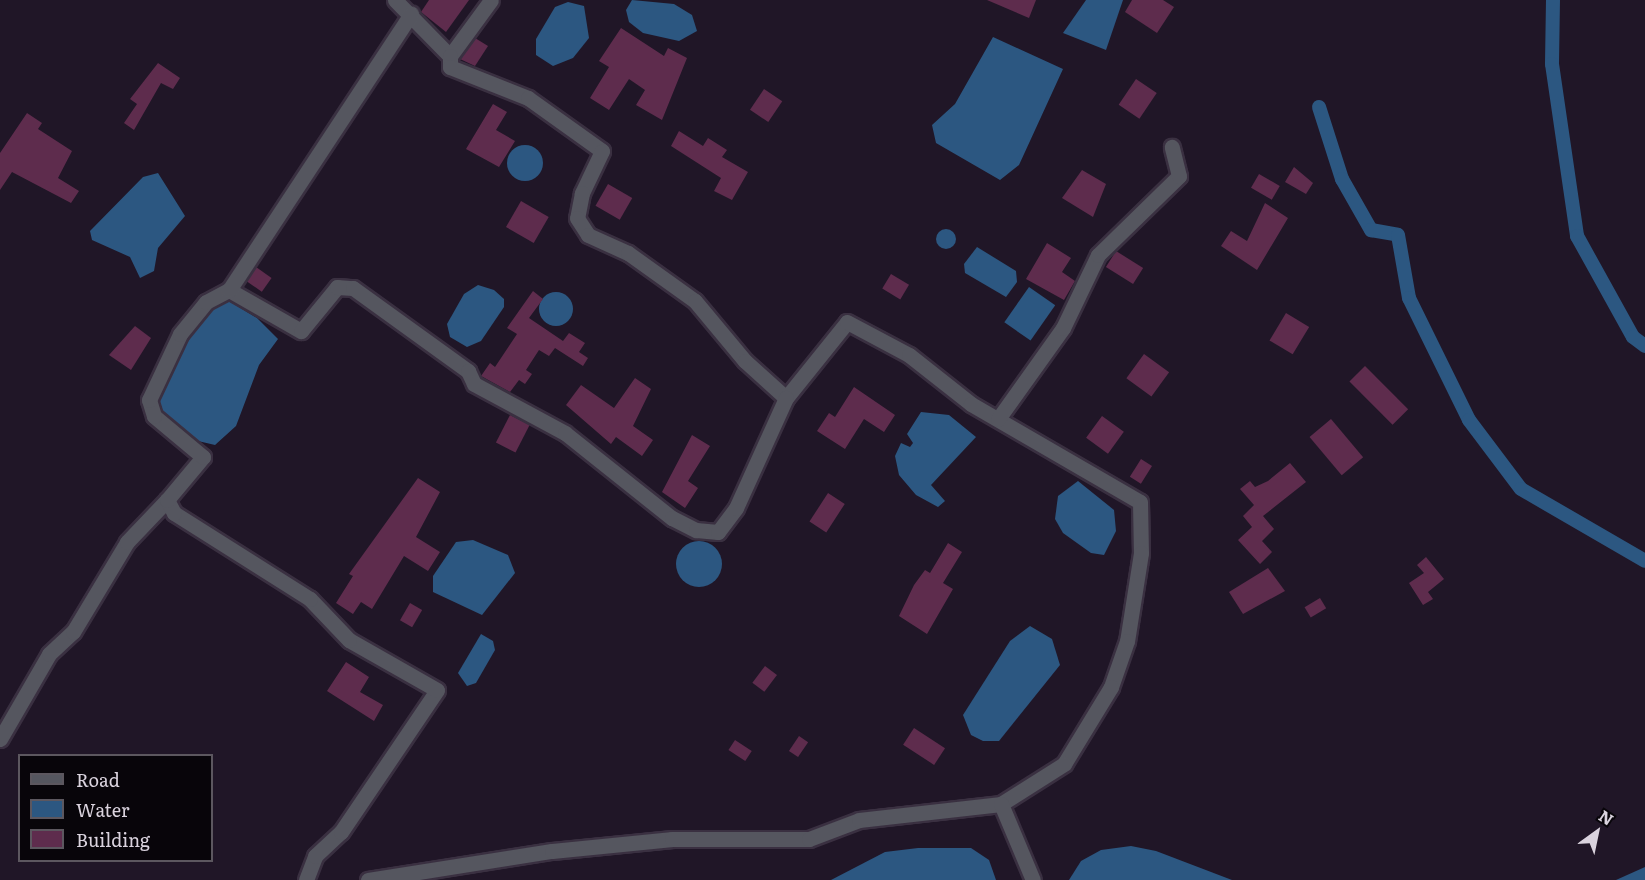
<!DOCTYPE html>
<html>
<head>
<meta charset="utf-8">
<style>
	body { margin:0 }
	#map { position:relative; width:1645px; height:880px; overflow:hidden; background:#201627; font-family:Literata,serif }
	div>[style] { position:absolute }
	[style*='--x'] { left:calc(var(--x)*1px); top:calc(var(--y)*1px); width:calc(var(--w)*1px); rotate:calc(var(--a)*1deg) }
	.water>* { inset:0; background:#2c5781; transform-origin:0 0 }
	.round { border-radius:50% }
	.canal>* { height:14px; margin:-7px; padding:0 7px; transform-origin:7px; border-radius:7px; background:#2c5781 }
	.building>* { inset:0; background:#5e2c4d; transform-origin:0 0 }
	.roads { filter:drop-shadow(2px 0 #3a3041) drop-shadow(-2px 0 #3a3041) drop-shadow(0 2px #3a3041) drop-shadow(0 -2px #3a3041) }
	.minor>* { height:15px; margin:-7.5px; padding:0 7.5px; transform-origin:7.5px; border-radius:7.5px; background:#55565f }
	span { translate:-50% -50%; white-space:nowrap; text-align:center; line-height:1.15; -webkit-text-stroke:4.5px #08050a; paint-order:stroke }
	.legend { position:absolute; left:18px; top:754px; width:195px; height:108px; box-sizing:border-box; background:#08050a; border:2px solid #5c575f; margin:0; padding:8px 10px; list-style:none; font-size:18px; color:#dad3de }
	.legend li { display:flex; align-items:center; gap:12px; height:30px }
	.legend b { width:30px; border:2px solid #5c575f }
	.north { position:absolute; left:1567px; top:802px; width:60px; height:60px; -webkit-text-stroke:4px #08050a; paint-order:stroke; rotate:33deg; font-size:16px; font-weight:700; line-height:24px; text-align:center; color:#dad3de }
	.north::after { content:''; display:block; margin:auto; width:21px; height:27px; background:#dad3de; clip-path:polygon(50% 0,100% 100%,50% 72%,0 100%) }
</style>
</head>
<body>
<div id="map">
	<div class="water">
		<div style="clip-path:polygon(632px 0,674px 4px,692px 15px,697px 31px,679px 41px,643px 33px,629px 22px,626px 10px)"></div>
		<div style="clip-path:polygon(1086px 0,1123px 0,1106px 50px,1063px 33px)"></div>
		<div style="clip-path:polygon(568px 2px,584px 6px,589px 38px,573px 58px,553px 66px,536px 55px,536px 39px,555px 7px)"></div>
		<div style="clip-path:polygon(993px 37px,1063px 69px,1019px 165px,1000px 180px,936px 143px,932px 125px,955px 104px)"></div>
		<div class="round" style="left:507px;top:145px;width:36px;height:36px"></div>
		<div style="clip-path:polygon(158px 173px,185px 216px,158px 248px,154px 271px,140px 278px,130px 257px,92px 240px,90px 231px,143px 177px)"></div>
		<div class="round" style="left:936px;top:229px;width:20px;height:20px"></div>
		<div style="clip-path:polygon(977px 247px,1016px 271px,1017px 282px,1006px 297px,965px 273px,964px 264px)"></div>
		<div style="clip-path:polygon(478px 285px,494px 290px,504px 299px,504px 307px,481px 341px,467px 347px,450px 337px,447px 324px,464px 294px)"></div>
		<div style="left:1029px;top:287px;width:32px;height:43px;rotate:35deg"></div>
		<div class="round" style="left:539px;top:292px;width:34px;height:34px"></div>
		<div style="clip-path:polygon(224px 298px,257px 318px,278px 339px,259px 365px,236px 426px,215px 445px,198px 441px,154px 409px,160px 382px,197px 316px)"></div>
		<div style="clip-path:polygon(921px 412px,949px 415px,976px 437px,931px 485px,945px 501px,938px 507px,916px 495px,899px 475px,895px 456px,901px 443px,910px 447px,913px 443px,907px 434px)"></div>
		<div style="clip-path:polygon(1078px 481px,1114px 510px,1116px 531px,1104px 555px,1091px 553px,1063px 533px,1055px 519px,1058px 496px)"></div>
		<div style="clip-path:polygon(473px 540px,508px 555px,515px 573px,482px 615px,433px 592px,433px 576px,456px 542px)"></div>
		<div class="round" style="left:676px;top:541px;width:46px;height:46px"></div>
		<div style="clip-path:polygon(1030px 626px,1052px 639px,1060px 665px,999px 741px,983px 741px,971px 735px,963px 715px,1010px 641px)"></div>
		<div style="clip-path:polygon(481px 634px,493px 641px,495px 650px,476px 683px,467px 686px,458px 673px)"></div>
		<div style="clip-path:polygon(1131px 846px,1156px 851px,1232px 880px,1069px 880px,1081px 861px,1101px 850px)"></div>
		<div style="clip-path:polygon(918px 848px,971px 848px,989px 860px,996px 880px,831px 880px,885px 852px)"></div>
		<div style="clip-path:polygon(1645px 867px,1645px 880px,1616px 880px)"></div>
	</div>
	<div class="canal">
		<div style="--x:1553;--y:0;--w:64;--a:90.9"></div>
		<div style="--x:1552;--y:64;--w:174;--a:81.7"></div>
		<div style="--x:1577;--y:236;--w:115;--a:61"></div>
		<div style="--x:1633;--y:337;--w:15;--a:37"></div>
		<div style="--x:1319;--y:107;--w:76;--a:72.3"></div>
		<div style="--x:1342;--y:179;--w:59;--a:60.4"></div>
		<div style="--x:1371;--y:230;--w:27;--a:10"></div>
		<div style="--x:1398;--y:235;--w:64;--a:80.1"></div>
		<div style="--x:1409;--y:298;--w:136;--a:63.8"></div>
		<div style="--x:1469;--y:420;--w:86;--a:53"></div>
		<div style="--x:1521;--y:489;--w:143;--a:30.1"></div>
	</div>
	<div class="building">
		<div style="clip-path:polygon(429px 0,469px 0,446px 32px,421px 12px)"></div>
		<div style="clip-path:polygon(987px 0,1036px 0,1029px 18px)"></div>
		<div style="clip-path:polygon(1132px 0,1163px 0,1174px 7px,1157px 33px,1125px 12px)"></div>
		<div style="clip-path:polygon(621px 28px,664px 56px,668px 48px,687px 58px,662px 120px,636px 105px,645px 90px,629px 79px,609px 110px,590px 98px,609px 67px,599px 61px)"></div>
		<div style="clip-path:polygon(475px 38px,488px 46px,475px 66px,460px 59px)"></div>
		<div style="clip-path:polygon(158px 63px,180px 78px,173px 89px,161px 83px,134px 130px,124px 123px,137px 104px,130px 99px)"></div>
		<div style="left:1136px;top:79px;width:25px;height:31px;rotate:34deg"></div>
		<div style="left:764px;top:89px;width:22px;height:25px;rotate:34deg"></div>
		<div style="clip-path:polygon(493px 104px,507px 112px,496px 130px,515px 141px,499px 167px,466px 149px)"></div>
		<div style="clip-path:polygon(27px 113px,42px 123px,38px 129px,72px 151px,58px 178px,79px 191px,71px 203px,12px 172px,0 190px,0 153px)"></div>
		<div style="clip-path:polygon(679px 131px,703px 146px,708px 138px,727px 150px,722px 157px,748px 172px,732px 200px,714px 191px,721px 178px,671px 146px)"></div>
		<div style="clip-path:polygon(1294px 167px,1313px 183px,1306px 194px,1285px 182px)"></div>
		<div style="clip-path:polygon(1082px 170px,1106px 184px,1093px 217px,1062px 198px)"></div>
		<div style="left:1259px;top:174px;width:24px;height:16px;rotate:30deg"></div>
		<div style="left:608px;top:184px;width:28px;height:25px;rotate:30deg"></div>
		<div style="left:521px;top:201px;width:32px;height:30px;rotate:30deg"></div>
		<div style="clip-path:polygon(1265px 203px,1288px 218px,1257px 270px,1221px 246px,1231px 231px,1247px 241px)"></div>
		<div style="clip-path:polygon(1047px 243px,1071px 258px,1062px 272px,1075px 281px,1064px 300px,1026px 279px)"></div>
		<div style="left:1116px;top:251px;width:32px;height:19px;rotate:32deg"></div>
		<div style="left:256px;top:267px;width:19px;height:17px;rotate:35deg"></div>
		<div style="left:891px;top:274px;width:21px;height:17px;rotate:31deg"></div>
		<div style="clip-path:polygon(533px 291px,543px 299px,529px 318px,563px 341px,569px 333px,585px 343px,579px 352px,588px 358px,583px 366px,555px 348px,549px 356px,539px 350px,526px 370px,532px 374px,525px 384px,519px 380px,510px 392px,481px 376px,490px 363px,495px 367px,517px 334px,507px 328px)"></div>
		<div style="left:1286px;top:313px;width:27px;height:32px;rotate:31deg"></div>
		<div style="clip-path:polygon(135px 326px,151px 338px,131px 370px,109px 355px)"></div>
		<div style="left:1144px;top:354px;width:31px;height:30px;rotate:36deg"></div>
		<div style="left:1365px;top:366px;width:61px;height:22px;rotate:45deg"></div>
		<div style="clip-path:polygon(635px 378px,651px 389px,633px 426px,653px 440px,642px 456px,616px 437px,611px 444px,566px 405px,581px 385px,614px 408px)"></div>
		<div style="clip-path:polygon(854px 387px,895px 415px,884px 432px,864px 419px,845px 449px,817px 431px,829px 413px,835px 417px)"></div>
		<div style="left:510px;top:415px;width:22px;height:31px;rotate:27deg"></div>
		<div style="left:1102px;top:416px;width:27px;height:27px;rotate:36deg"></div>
		<div style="left:1331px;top:419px;width:50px;height:28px;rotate:50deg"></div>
		<div style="clip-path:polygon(692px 435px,710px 446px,688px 481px,698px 488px,685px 508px,662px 492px)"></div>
		<div style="left:1141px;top:459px;width:13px;height:21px;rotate:32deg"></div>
		<div style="clip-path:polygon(1290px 463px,1306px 482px,1263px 516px,1274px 529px,1262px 541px,1272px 552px,1260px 564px,1238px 540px,1252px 527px,1243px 516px,1254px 505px,1240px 489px,1250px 481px,1255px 487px,1268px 481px)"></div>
		<div style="clip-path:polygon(418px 478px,440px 492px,416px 537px,440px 552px,428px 571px,404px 556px,372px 609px,361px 602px,353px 614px,336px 603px,353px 576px,349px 574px)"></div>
		<div style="left:828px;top:493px;width:20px;height:34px;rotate:33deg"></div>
		<div style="clip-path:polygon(948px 543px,962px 552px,943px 583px,953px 589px,927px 634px,899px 616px,914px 585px,925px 570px,930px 573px)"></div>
		<div style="clip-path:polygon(1426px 557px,1444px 579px,1428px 592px,1433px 599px,1423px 605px,1409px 583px,1424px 573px,1417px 565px)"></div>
		<div style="clip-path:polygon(1268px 568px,1285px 591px,1243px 614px,1229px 592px)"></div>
		<div style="left:1320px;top:598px;width:12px;height:18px;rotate:59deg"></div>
		<div style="left:410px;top:603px;width:14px;height:20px;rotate:30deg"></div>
		<div style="clip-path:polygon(346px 662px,369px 677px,360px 692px,383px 705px,374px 721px,327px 691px)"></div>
		<div style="left:765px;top:666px;width:15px;height:21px;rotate:37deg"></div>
		<div style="left:914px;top:728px;width:37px;height:20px;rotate:33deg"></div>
		<div style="left:799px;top:736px;width:11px;height:18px;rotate:34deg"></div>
		<div style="left:735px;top:740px;width:20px;height:12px;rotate:33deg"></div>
	</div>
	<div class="roads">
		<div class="minor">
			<div style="--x:395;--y:0;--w:78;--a:45.5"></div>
			<div style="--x:450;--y:56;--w:69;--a:-53.8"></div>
			<div style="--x:450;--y:56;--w:11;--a:90"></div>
			<div style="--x:450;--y:67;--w:84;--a:21.7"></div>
			<div style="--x:528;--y:98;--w:91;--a:35.6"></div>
			<div style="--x:602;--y:151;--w:47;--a:115.5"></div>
			<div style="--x:582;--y:193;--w:25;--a:101"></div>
			<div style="--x:577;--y:218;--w:20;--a:57"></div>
			<div style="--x:588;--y:235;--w:44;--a:24.2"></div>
			<div style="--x:628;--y:253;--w:82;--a:35.6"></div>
			<div style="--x:695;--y:301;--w:78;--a:50.2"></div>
			<div style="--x:745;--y:361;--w:55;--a:42.1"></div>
			<div style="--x:786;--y:398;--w:97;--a:-51.2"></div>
			<div style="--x:847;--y:322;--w:70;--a:28"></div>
			<div style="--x:909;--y:355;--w:79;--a:38.3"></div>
			<div style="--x:971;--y:404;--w:195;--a:30.1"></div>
			<div style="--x:1140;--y:502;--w:51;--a:88.9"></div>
			<div style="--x:1141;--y:553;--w:89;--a:99"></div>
			<div style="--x:1127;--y:641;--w:49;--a:109.2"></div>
			<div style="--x:1111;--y:687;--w:90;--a:121.4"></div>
			<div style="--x:1064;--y:764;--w:75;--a:147.6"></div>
			<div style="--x:229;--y:290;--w:83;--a:29.7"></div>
			<div style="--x:301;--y:331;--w:57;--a:-50.7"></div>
			<div style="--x:337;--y:287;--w:16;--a:4"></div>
			<div style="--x:353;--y:288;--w:142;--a:35.8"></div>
			<div style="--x:468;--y:371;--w:14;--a:65"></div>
			<div style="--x:474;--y:384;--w:103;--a:28.3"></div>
			<div style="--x:565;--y:433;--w:137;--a:38.5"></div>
			<div style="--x:672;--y:518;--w:27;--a:27"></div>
			<div style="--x:696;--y:530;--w:22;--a:5"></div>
			<div style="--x:718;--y:532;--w:30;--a:-53"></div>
			<div style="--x:736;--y:508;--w:121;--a:-65.6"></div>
			<div style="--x:998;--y:419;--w:112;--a:-54.5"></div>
			<div style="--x:1063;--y:328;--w:81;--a:-64.4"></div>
			<div style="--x:1098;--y:255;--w:113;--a:-44.3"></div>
			<div style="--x:1179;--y:176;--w:30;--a:-104"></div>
			<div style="--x:0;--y:739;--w:98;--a:-60"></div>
			<div style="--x:49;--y:654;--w:33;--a:-43"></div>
			<div style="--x:73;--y:632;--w:105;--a:-59"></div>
			<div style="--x:127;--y:542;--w:58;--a:-46.4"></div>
			<div style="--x:306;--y:880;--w:26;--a:-69"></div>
			<div style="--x:315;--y:856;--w:35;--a:-43"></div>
			<div style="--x:341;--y:832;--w:171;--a:-55.9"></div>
			<div style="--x:437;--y:690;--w:101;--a:-150.4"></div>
			<div style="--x:349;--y:640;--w:57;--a:-133.6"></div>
			<div style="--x:310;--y:599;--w:161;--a:-147.7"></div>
			<div style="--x:174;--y:513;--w:15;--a:-118"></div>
			<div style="--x:167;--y:500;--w:56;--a:-50.1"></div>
			<div style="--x:203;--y:457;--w:64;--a:-140.1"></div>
			<div style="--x:154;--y:416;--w:17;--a:-107"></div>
			<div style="--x:149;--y:400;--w:73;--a:-64.8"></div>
			<div style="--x:180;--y:334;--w:41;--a:-50.9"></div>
			<div style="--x:206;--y:302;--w:26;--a:-28"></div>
			<div style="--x:229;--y:290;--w:331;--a:-56.6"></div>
			<div style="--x:368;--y:880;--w:186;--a:-9"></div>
			<div style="--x:552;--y:851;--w:121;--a:-5.7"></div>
			<div style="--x:672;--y:839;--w:137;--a:0"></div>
			<div style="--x:809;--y:839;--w:53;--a:-20.8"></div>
			<div style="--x:859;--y:820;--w:143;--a:-6.4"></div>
			<div style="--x:1001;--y:804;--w:82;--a:67.2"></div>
		</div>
	</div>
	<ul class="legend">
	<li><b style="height:8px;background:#55565f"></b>Road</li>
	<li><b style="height:16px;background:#2c5781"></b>Water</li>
	<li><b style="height:16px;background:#5e2c4d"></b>Building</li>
	</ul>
	<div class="north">N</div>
</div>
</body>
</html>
